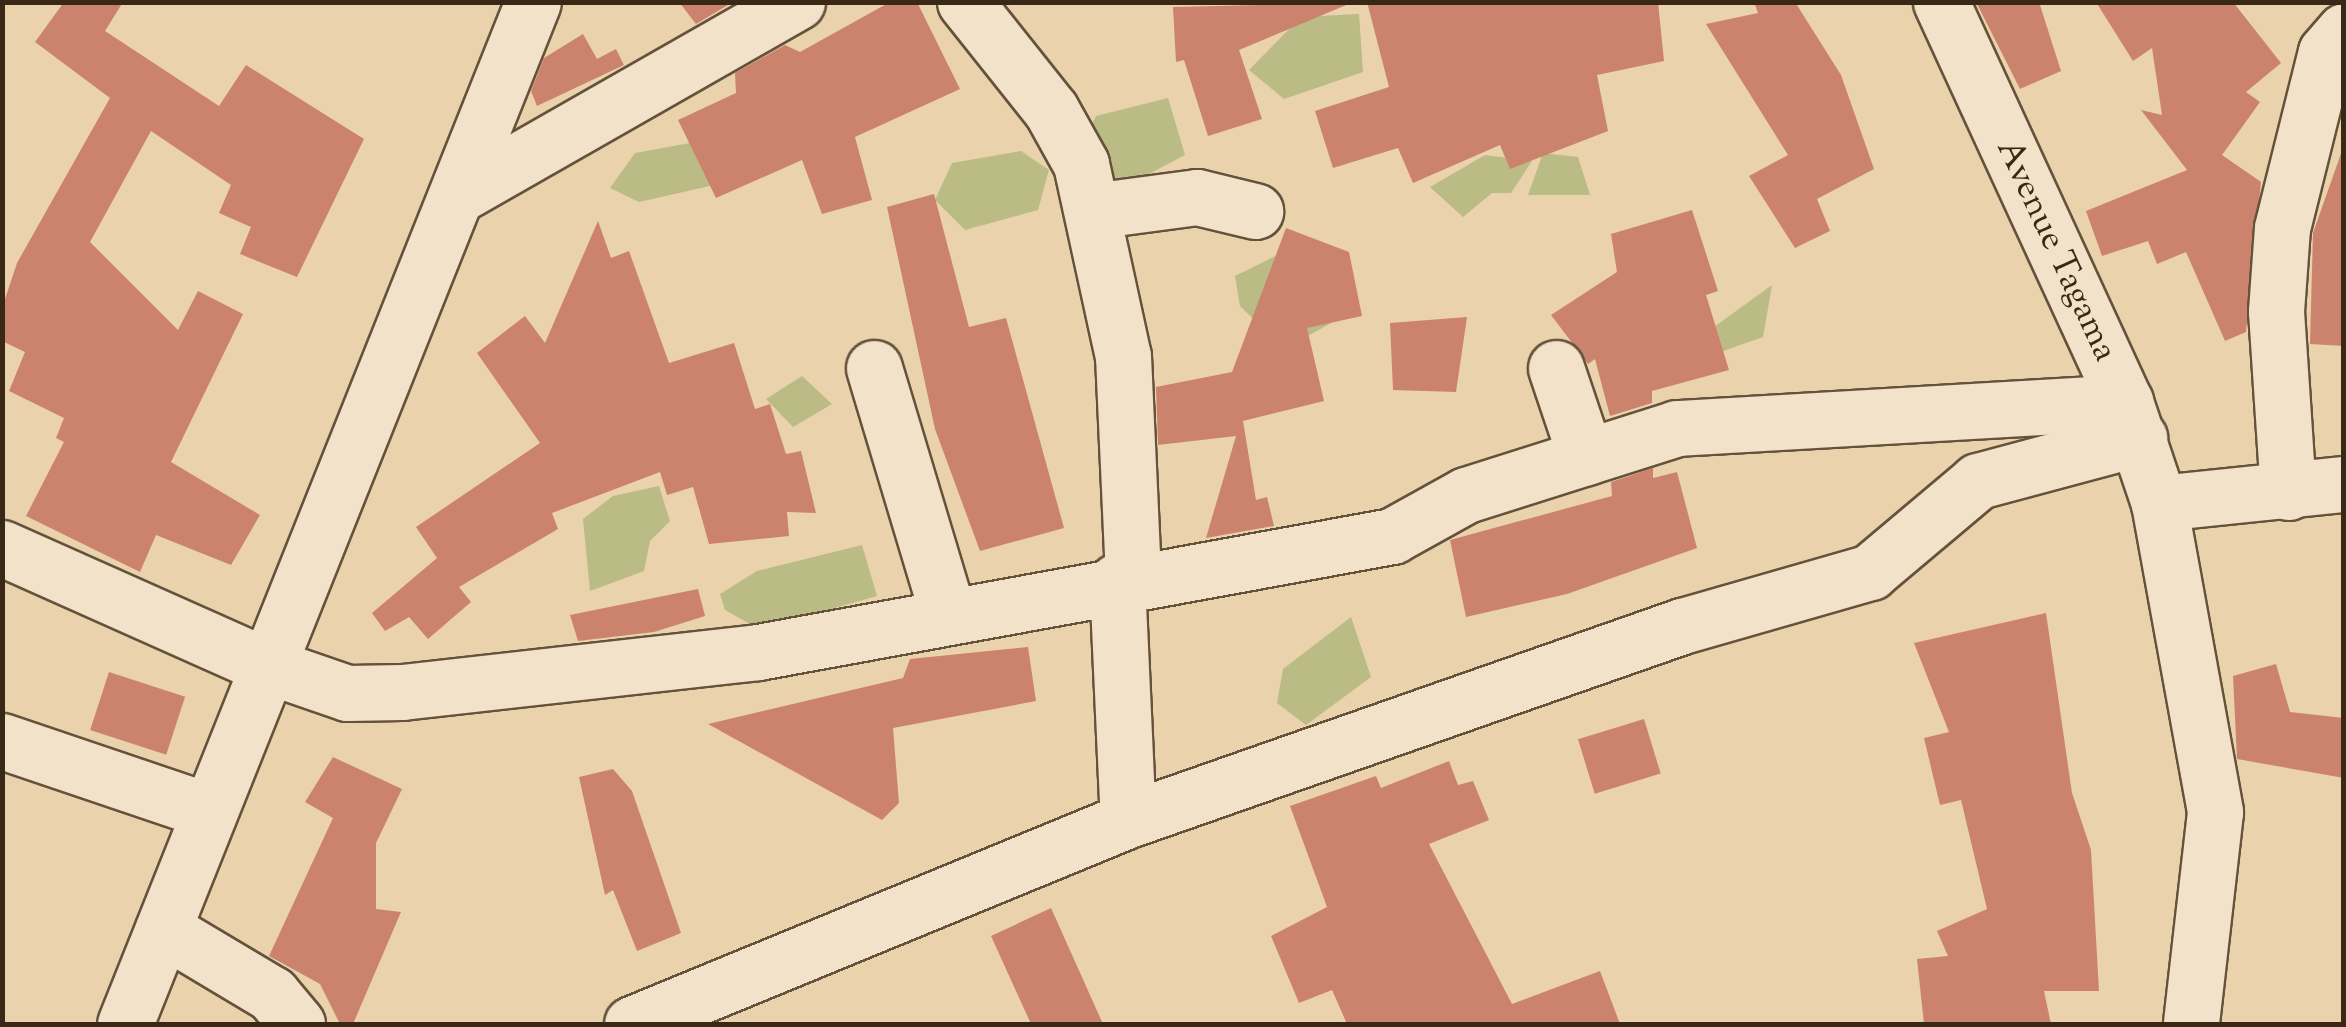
<!DOCTYPE html>
<html>
<head>
<meta charset="utf-8">
<style>
	body { margin:0 }
	#map { position:relative; width:2346px; height:1027px; overflow:hidden; background:#e9d2ac; font-family:"Sorts Mill Goudy",serif }
	div>[style] { position:absolute }
	[style*='--x'] { left:calc(var(--x)*1px); top:calc(var(--y)*1px); width:calc(var(--w)*1px); rotate:calc(var(--a)*1deg) }
	.green>* { inset:0; background:#bbbb86 }
	.building>* { inset:0; background:#cc836e; transform-origin:0 0 }
	.roads { filter:drop-shadow(2px 0 #65523b) drop-shadow(-2px 0 #65523b) drop-shadow(0 2px #65523b) drop-shadow(0 -2px #65523b) }
	.minor>* { height:55px; margin:-27.5px; padding:0 27.5px; transform-origin:27.5px; border-radius:27.5px; background:#f1e2c9 }
	span { translate:-50% -50%; white-space:nowrap; text-align:center; line-height:1.15; -webkit-text-stroke:8px #f1e2c9; paint-order:stroke }
	.street-label { font-size:35px; color:#392815 }
	.frame { position:absolute; inset:0; border:5px solid #392815; pointer-events:none }
</style>
</head>
<body>
<div id="map">
	<div class="green">
		<div style="clip-path:polygon(1359px 14px,1363px 72px,1284px 99px,1249px 70px,1301px 17px)"></div>
		<div style="clip-path:polygon(1168px 98px,1185px 155px,1126px 186px,1080px 149px,1096px 116px)"></div>
		<div style="clip-path:polygon(712px 139px,732px 181px,639px 202px,610px 188px,635px 153px)"></div>
		<div style="clip-path:polygon(1021px 151px,1049px 170px,1038px 210px,965px 230px,935px 200px,952px 163px)"></div>
		<div style="clip-path:polygon(1543px 153px,1578px 157px,1590px 195px,1528px 195px)"></div>
		<div style="clip-path:polygon(1485px 155px,1532px 161px,1511px 193px,1492px 193px,1463px 217px,1430px 187px)"></div>
		<div style="clip-path:polygon(1306px 241px,1333px 322px,1284px 349px,1240px 306px,1235px 276px)"></div>
		<div style="clip-path:polygon(1772px 285px,1763px 337px,1706px 357px,1703px 335px)"></div>
		<div style="clip-path:polygon(802px 376px,832px 404px,793px 427px,766px 399px)"></div>
		<div style="clip-path:polygon(659px 486px,670px 521px,650px 541px,644px 571px,590px 591px,583px 519px,613px 496px)"></div>
		<div style="clip-path:polygon(862px 545px,877px 596px,759px 629px,725px 610px,720px 594px,757px 571px)"></div>
		<div style="clip-path:polygon(1351px 617px,1371px 677px,1306px 725px,1277px 703px,1283px 669px)"></div>
	</div>
	<div class="building">
		<div style="clip-path:polygon(64px 2px,123px 2px,105px 31px,219px 106px,246px 65px,364px 139px,297px 277px,240px 254px,251px 227px,219px 213px,231px 185px,151px 131px,90px 242px,178px 330px,198px 291px,243px 314px,171px 462px,260px 515px,231px 565px,156px 535px,140px 572px,26px 516px,64px 442px,56px 438px,64px 418px,9px 391px,25px 352px,2px 341px,2px 308px,17px 263px,110px 98px,35px 42px)"></div>
		<div style="clip-path:polygon(679px 2px,733px 2px,696px 24px)"></div>
		<div style="clip-path:polygon(890px 2px,917px 2px,960px 89px,855px 137px,872px 200px,822px 214px,802px 160px,716px 198px,678px 120px,736px 93px,735px 73px,785px 45px,800px 52px)"></div>
		<div style="clip-path:polygon(1367px 2px,1658px 2px,1664px 61px,1597px 75px,1608px 131px,1510px 169px,1500px 145px,1413px 183px,1398px 148px,1333px 168px,1315px 111px,1389px 87px)"></div>
		<div style="clip-path:polygon(1754px 2px,1795px 2px,1841px 75px,1874px 169px,1817px 199px,1830px 231px,1795px 248px,1749px 176px,1788px 155px,1706px 24px,1758px 13px)"></div>
		<div style="clip-path:polygon(1976px 2px,2039px 2px,2061px 71px,2020px 89px)"></div>
		<div style="clip-path:polygon(2096px 2px,2233px 2px,2281px 63px,2246px 92px,2260px 102px,2222px 155px,2261px 182px,2246px 332px,2225px 341px,2186px 252px,2157px 264px,2148px 241px,2102px 256px,2086px 211px,2187px 170px,2141px 110px,2162px 115px,2152px 48px,2133px 61px)"></div>
		<div style="clip-path:polygon(1351px 3px,1239px 50px,1262px 119px,1208px 136px,1184px 60px,1176px 62px,1173px 7px)"></div>
		<div style="clip-path:polygon(583px 34px,597px 59px,616px 49px,624px 65px,537px 106px,531px 91px,544px 58px)"></div>
		<div style="clip-path:polygon(2344px 145px,2344px 346px,2310px 344px,2313px 233px)"></div>
		<div style="clip-path:polygon(934px 194px,969px 327px,1006px 318px,1064px 528px,980px 551px,935px 429px,887px 207px)"></div>
		<div style="clip-path:polygon(1692px 210px,1718px 291px,1706px 295px,1729px 370px,1652px 391px,1652px 403px,1610px 416px,1595px 359px,1588px 364px,1551px 315px,1617px 272px,1611px 234px)"></div>
		<div style="clip-path:polygon(598px 221px,611px 258px,629px 251px,669px 363px,734px 343px,755px 409px,770px 404px,786px 454px,801px 451px,816px 513px,787px 512px,789px 536px,709px 544px,693px 487px,667px 495px,660px 472px,552px 513px,558px 529px,459px 587px,471px 602px,428px 639px,409px 617px,385px 631px,372px 613px,437px 558px,416px 527px,540px 443px,477px 353px,525px 316px,545px 343px)"></div>
		<div style="clip-path:polygon(1286px 228px,1349px 252px,1362px 316px,1307px 328px,1324px 401px,1243px 421px,1256px 500px,1267px 497px,1274px 526px,1206px 538px,1236px 436px,1158px 445px,1156px 387px,1232px 372px)"></div>
		<div style="clip-path:polygon(1467px 317px,1456px 392px,1393px 390px,1390px 323px)"></div>
		<div style="clip-path:polygon(1653px 468px,1653px 478px,1677px 472px,1697px 548px,1567px 594px,1466px 617px,1450px 540px,1612px 496px,1611px 482px)"></div>
		<div style="clip-path:polygon(698px 589px,705px 616px,654px 632px,578px 641px,570px 615px)"></div>
		<div style="clip-path:polygon(2046px 613px,2072px 793px,2091px 850px,2099px 991px,2044px 991px,2051px 1024px,1924px 1024px,1917px 959px,1948px 956px,1937px 931px,1987px 909px,1961px 800px,1940px 805px,1924px 738px,1949px 732px,1914px 643px)"></div>
		<div style="clip-path:polygon(1028px 647px,1036px 701px,893px 728px,899px 803px,882px 820px,708px 724px,903px 678px,910px 659px)"></div>
		<div style="clip-path:polygon(2276px 664px,2290px 712px,2344px 718px,2344px 778px,2237px 759px,2233px 676px)"></div>
		<div style="left:109px;top:672px;width:80px;height:61px;rotate:18deg"></div>
		<div style="left:1644px;top:719px;width:57px;height:69px;rotate:73deg"></div>
		<div style="clip-path:polygon(333px 757px,402px 789px,376px 843px,376px 909px,401px 912px,353px 1024px,340px 1024px,320px 984px,269px 956px,333px 818px,305px 802px)"></div>
		<div style="clip-path:polygon(1449px 761px,1458px 785px,1473px 781px,1489px 820px,1429px 844px,1512px 1004px,1600px 971px,1620px 1024px,1347px 1024px,1332px 990px,1299px 1003px,1271px 936px,1327px 907px,1290px 806px,1376px 776px,1381px 788px)"></div>
		<div style="clip-path:polygon(613px 769px,632px 791px,681px 933px,637px 951px,613px 890px,605px 895px,579px 777px)"></div>
		<div style="clip-path:polygon(1051px 908px,1103px 1024px,1031px 1024px,991px 936px)"></div>
	</div>
	<div class="roads">
		<div class="minor">
			<div style="--x:965;--y:2;--w:138;--a:51.5"></div>
			<div style="--x:1051;--y:110;--w:62;--a:60.9"></div>
			<div style="--x:1081;--y:164;--w:197;--a:77.7"></div>
			<div style="--x:1123;--y:356;--w:221;--a:87.4"></div>
			<div style="--x:1941;--y:2;--w:440;--a:65.3"></div>
			<div style="--x:2125;--y:402;--w:107;--a:71.4"></div>
			<div style="--x:2159;--y:503;--w:314;--a:79.7"></div>
			<div style="--x:2215;--y:812;--w:213;--a:96.5"></div>
			<div style="--x:460;--y:194;--w:388;--a:-29.7"></div>
			<div style="--x:1092;--y:211;--w:106;--a:-7.6"></div>
			<div style="--x:1197;--y:197;--w:60;--a:13.6"></div>
			<div style="--x:874;--y:368;--w:257;--a:73.3"></div>
			<div style="--x:1556;--y:368;--w:94;--a:71.4"></div>
			<div style="--x:2288;--y:492;--w:181;--a:-93.8"></div>
			<div style="--x:2276;--y:311;--w:83;--a:-85.9"></div>
			<div style="--x:2282;--y:228;--w:181;--a:-76"></div>
			<div style="--x:2326;--y:52;--w:28;--a:-49"></div>
			<div style="--x:2159;--y:503;--w:186;--a:-5.9"></div>
			<div style="--x:2;--y:548;--w:286;--a:24"></div>
			<div style="--x:263;--y:664;--w:89;--a:19"></div>
			<div style="--x:347;--y:693;--w:55;--a:-1"></div>
			<div style="--x:402;--y:692;--w:358;--a:-6.4"></div>
			<div style="--x:758;--y:652;--w:645;--a:-10.37"></div>
			<div style="--x:1392;--y:536;--w:85;--a:-29"></div>
			<div style="--x:1466;--y:495;--w:221;--a:-17.6"></div>
			<div style="--x:1677;--y:428;--w:449;--a:-3.3"></div>
			<div style="--x:1117;--y:581;--w:239;--a:87.4"></div>
			<div style="--x:2;--y:741;--w:215;--a:18.7"></div>
			<div style="--x:163;--y:929;--w:127;--a:30.8"></div>
			<div style="--x:272;--y:994;--w:39;--a:50"></div>
			<div style="--x:125;--y:1024;--w:1100;--a:-68.24"></div>
			<div style="--x:632;--y:1024;--w:536;--a:-22.36"></div>
			<div style="--x:1128;--y:820;--w:587;--a:-19.3"></div>
			<div style="--x:1682;--y:626;--w:196;--a:-16"></div>
			<div style="--x:1870;--y:572;--w:141;--a:-40.1"></div>
			<div style="--x:1978;--y:481;--w:167;--a:-15"></div>
		</div>
	</div>
	<div class="street-label">
		<span style="left:2055px;top:251px;rotate:65deg">Avenue Tagama</span>
	</div>
	<div class="frame"></div>
</div>
</body>
</html>
